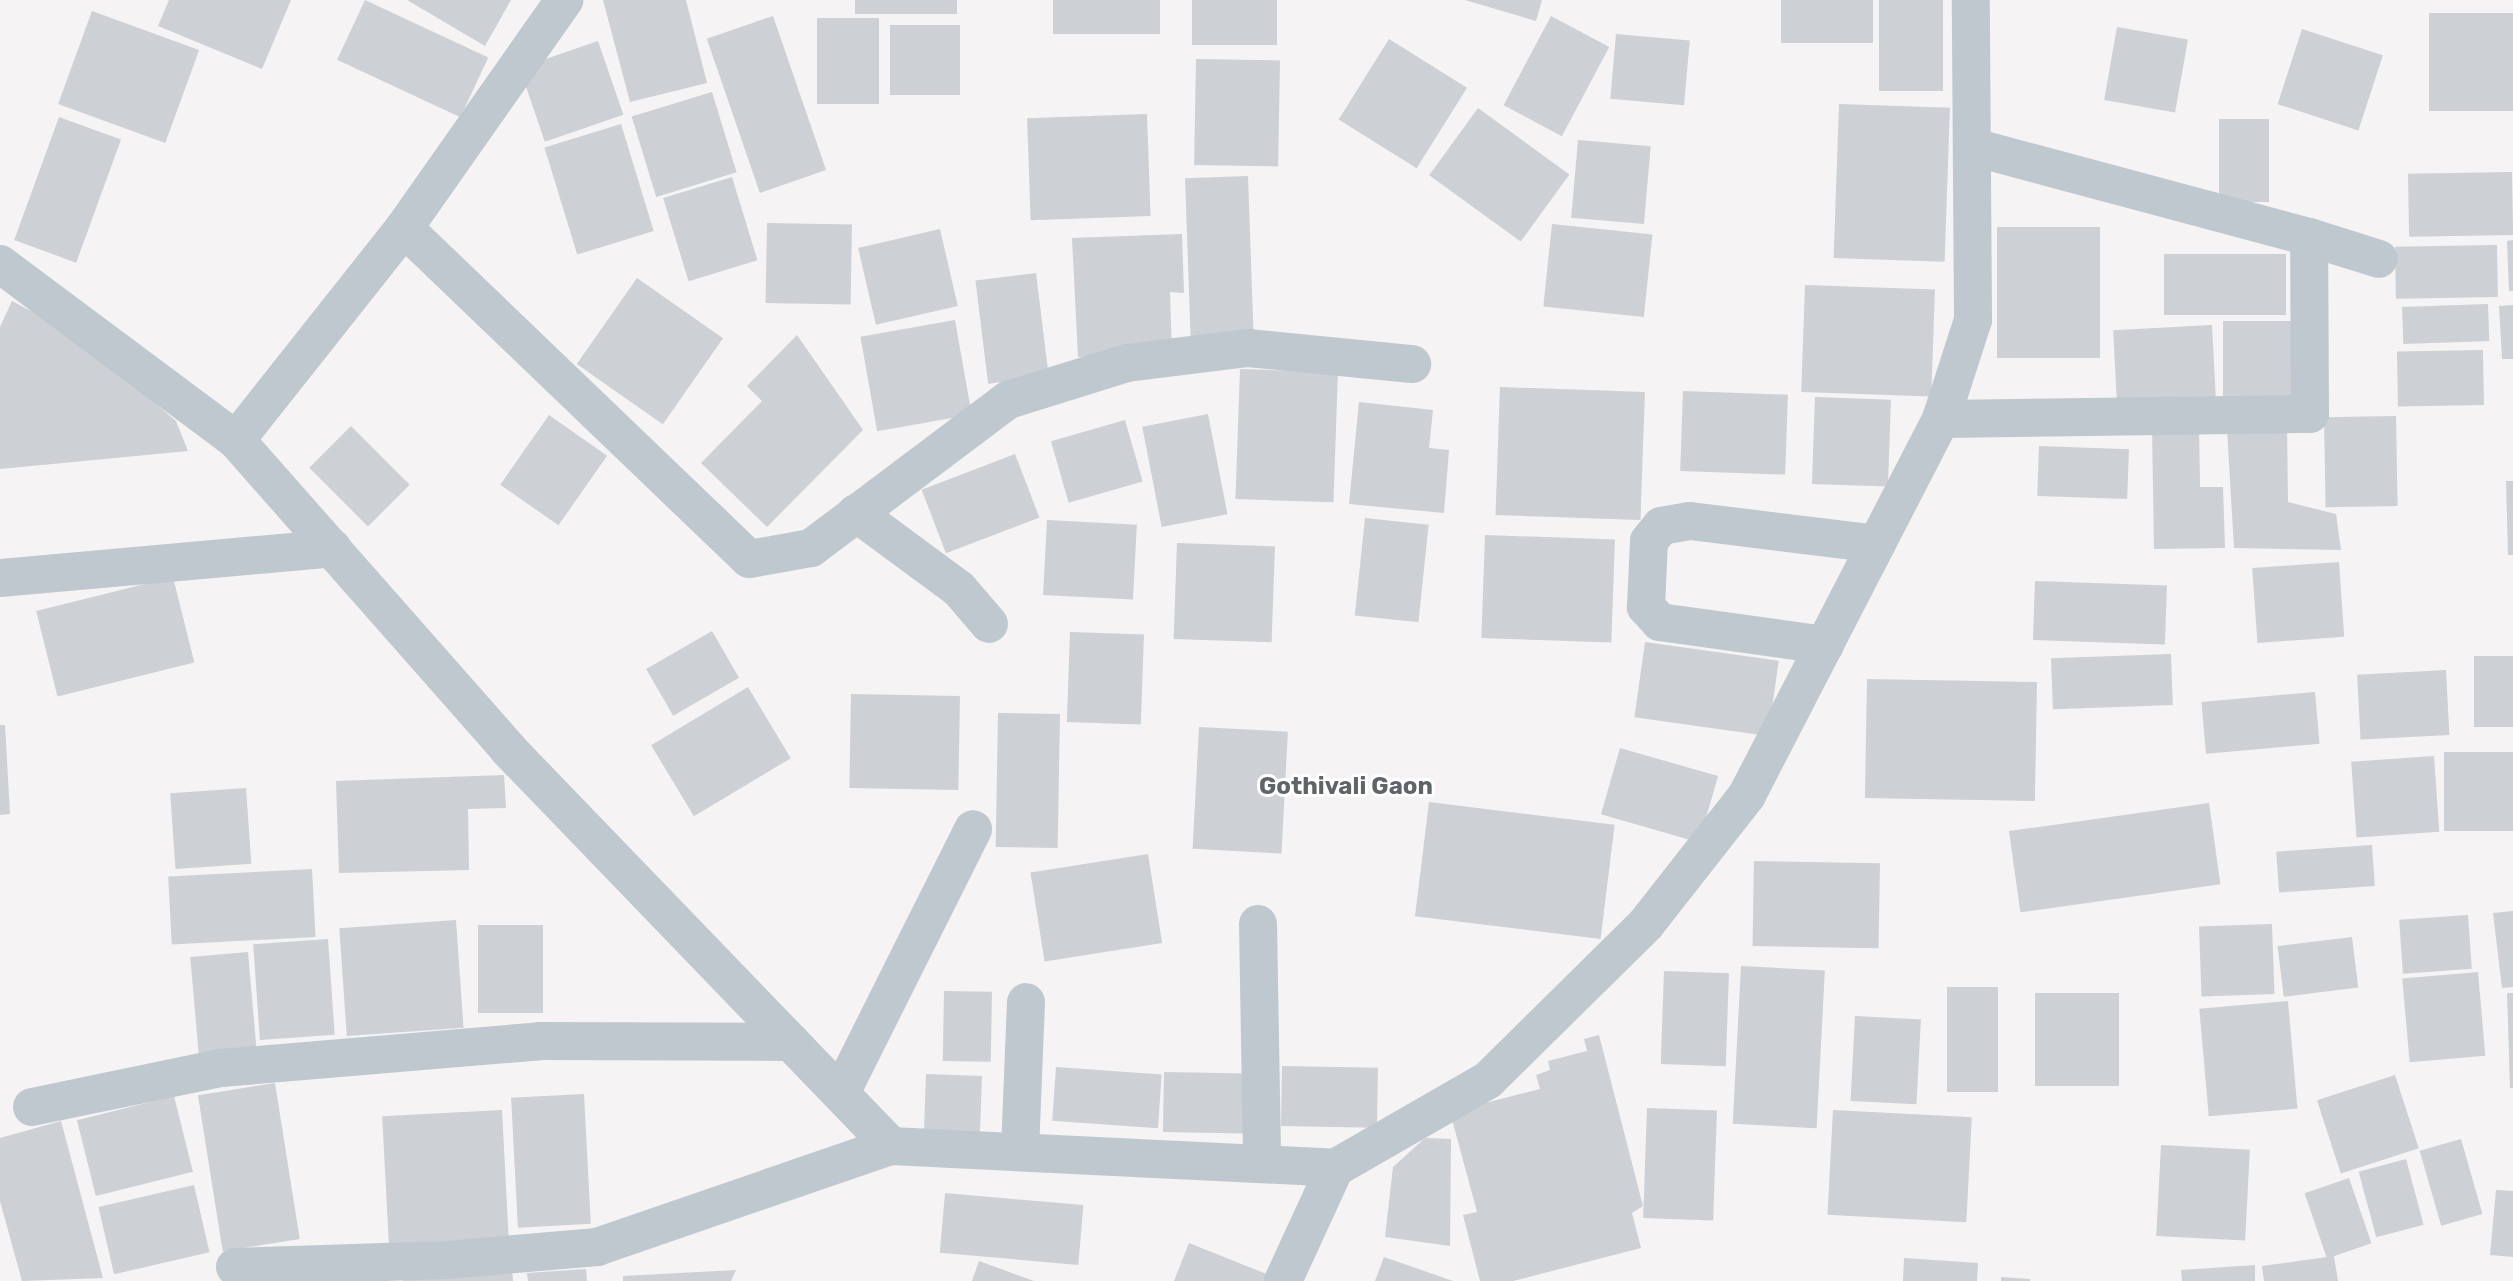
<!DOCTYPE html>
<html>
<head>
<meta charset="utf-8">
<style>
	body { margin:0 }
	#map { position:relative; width:2513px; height:1281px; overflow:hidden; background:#f5f3f3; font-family:Rubik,sans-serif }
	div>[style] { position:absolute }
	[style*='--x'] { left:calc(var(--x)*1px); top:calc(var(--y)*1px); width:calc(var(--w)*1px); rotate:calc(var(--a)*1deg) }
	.building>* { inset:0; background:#cdd0d5; transform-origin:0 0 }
	.minor>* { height:38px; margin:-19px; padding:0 19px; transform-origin:19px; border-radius:19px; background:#bec8ce }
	span { translate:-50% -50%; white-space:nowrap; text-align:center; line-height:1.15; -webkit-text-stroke:6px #fff; paint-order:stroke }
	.neighbourhood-label { font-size:24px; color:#5f6468; font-weight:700 }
</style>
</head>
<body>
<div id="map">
	<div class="building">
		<div style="clip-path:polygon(169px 0,291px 0,262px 69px,158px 26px)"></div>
		<div style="left:365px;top:0;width:136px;height:66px;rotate:25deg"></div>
		<div style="clip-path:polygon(407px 0,511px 0,485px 46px)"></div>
		<div style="clip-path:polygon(603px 0,686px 0,707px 83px,630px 102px)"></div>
		<div style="left:855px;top:0;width:102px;height:14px"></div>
		<div style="left:1053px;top:0;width:107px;height:34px"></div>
		<div style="left:1192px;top:0;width:85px;height:45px"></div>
		<div style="clip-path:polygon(1465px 0,1542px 0,1536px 21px)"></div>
		<div style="left:1781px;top:0;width:92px;height:43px"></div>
		<div style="left:1879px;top:0;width:64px;height:91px"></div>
		<div style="left:92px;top:11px;width:114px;height:99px;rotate:20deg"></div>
		<div style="left:2513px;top:13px;width:98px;height:84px;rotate:90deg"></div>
		<div style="left:773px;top:16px;width:163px;height:70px;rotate:71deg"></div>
		<div style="left:1551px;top:16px;width:66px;height:101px;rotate:28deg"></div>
		<div style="left:879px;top:18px;width:86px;height:62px;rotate:90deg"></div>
		<div style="left:890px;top:25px;width:70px;height:70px"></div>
		<div style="left:2117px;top:27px;width:72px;height:74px;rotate:10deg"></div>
		<div style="left:2302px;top:29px;width:85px;height:79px;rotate:18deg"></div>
		<div style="left:1616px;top:34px;width:74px;height:65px;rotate:5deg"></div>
		<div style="left:1389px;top:39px;width:92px;height:95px;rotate:32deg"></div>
		<div style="left:598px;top:41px;width:78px;height:83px;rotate:71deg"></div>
		<div style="left:1196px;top:59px;width:84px;height:106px;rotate:1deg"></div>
		<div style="left:712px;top:92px;width:84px;height:84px;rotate:73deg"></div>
		<div style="left:1839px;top:104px;width:111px;height:154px;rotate:2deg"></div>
		<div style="left:1478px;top:108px;width:113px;height:83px;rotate:36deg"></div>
		<div style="left:1147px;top:114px;width:102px;height:120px;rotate:88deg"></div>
		<div style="left:59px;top:117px;width:66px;height:131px;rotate:20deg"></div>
		<div style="left:2219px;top:119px;width:50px;height:83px"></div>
		<div style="left:621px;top:124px;width:112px;height:80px;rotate:73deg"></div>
		<div style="left:1578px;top:140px;width:73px;height:78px;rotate:5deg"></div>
		<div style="left:2512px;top:172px;width:63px;height:104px;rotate:89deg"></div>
		<div style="left:1248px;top:176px;width:159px;height:63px;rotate:88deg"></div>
		<div style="left:732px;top:177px;width:87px;height:72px;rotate:73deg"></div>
		<div style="left:767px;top:223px;width:85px;height:80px;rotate:1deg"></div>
		<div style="left:1552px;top:224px;width:101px;height:83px;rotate:6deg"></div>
		<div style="left:1997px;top:227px;width:103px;height:131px"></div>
		<div style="left:940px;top:229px;width:79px;height:84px;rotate:77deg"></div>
		<div style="clip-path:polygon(1182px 234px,1184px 293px,1170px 292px,1172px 354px,1078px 357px,1072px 238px)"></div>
		<div style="clip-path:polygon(2513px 240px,2513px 291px,2509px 291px,2507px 241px)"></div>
		<div style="left:2497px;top:245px;width:52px;height:102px;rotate:89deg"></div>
		<div style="left:2286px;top:254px;width:61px;height:122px;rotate:90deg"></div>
		<div style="left:1036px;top:273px;width:104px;height:61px;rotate:83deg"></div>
		<div style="left:637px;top:278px;width:105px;height:105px;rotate:35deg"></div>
		<div style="left:1805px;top:285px;width:130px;height:107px;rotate:2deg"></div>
		<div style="clip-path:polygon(12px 301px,116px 356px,141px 391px,176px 421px,188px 451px,0 469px,0 327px)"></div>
		<div style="left:2488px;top:304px;width:37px;height:86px;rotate:88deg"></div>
		<div style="clip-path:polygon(2513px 305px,2513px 359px,2502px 359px,2499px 306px)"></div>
		<div style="left:955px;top:320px;width:96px;height:96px;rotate:80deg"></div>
		<div style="left:2223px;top:321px;width:69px;height:90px"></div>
		<div style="left:2212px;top:325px;width:82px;height:99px;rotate:87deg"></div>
		<div style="clip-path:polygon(797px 335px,863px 430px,767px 527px,701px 463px,762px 401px,747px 386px)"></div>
		<div style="left:2483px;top:350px;width:55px;height:86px;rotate:89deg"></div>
		<div style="left:1240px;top:369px;width:98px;height:130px;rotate:2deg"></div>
		<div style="left:1500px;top:387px;width:145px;height:128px;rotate:2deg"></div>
		<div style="left:1683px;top:391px;width:105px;height:80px;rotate:2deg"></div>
		<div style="left:1815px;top:397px;width:76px;height:87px;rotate:2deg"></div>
		<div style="clip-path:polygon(1359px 402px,1433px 410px,1429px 448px,1449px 450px,1444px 513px,1349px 504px)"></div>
		<div style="left:1208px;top:414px;width:102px;height:67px;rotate:79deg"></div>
		<div style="left:549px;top:415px;width:71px;height:85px;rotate:35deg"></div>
		<div style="left:2396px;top:416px;width:90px;height:72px;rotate:89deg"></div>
		<div style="left:1125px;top:420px;width:64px;height:77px;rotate:74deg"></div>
		<div style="clip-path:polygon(2199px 425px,2200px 487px,2223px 487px,2225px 548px,2154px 549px,2152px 426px)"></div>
		<div style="clip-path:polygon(2287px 425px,2288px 502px,2336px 514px,2341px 550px,2234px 548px,2227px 429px)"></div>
		<div style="left:351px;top:426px;width:83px;height:59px;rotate:45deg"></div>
		<div style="left:2039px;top:446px;width:90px;height:50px;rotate:2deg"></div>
		<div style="left:1015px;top:454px;width:68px;height:100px;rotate:69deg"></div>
		<div style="clip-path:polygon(2506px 481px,2513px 481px,2513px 555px,2508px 555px)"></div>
		<div style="left:1365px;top:518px;width:64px;height:98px;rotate:6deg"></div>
		<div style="left:1047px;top:520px;width:90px;height:75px;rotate:3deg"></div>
		<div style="left:1485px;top:535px;width:130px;height:103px;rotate:2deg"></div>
		<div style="left:1177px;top:543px;width:98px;height:96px;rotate:2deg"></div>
		<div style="left:2339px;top:562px;width:75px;height:87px;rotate:86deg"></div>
		<div style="left:173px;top:577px;width:88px;height:141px;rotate:76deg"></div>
		<div style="left:2035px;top:581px;width:132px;height:59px;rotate:2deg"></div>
		<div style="left:712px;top:631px;width:54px;height:76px;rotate:60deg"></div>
		<div style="left:1070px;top:632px;width:74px;height:90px;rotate:2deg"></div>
		<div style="left:1645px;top:642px;width:135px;height:76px;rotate:8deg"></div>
		<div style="left:2171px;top:654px;width:51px;height:120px;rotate:88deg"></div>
		<div style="left:2513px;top:656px;width:71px;height:39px;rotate:90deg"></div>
		<div style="left:2446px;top:670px;width:65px;height:89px;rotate:87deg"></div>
		<div style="left:1867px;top:679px;width:170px;height:119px;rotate:1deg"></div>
		<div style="left:748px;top:687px;width:83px;height:113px;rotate:59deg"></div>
		<div style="left:2315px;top:692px;width:52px;height:114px;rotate:85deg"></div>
		<div style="left:851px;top:694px;width:109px;height:94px;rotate:1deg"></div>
		<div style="left:998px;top:713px;width:62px;height:134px;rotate:1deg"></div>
		<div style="clip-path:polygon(0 725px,5px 725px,10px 814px,0 815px)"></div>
		<div style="left:1199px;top:727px;width:89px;height:122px;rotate:3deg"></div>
		<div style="left:1620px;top:748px;width:102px;height:69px;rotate:16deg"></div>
		<div style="left:2513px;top:752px;width:79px;height:69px;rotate:90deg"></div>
		<div style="left:2434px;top:756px;width:76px;height:83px;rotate:86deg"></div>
		<div style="clip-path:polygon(504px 775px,506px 808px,468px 809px,469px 870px,339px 873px,336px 781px)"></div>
		<div style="left:246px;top:788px;width:76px;height:76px;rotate:86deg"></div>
		<div style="left:1429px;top:802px;width:187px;height:115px;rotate:7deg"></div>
		<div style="left:2209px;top:803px;width:82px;height:202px;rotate:82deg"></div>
		<div style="left:2372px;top:845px;width:41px;height:96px;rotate:86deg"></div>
		<div style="left:1148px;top:854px;width:90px;height:119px;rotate:81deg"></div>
		<div style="left:1754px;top:861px;width:126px;height:85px;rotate:1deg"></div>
		<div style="left:312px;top:869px;width:68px;height:144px;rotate:87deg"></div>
		<div style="clip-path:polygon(2513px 911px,2513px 987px,2502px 988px,2493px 913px)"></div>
		<div style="left:2468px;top:915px;width:54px;height:69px;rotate:86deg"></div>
		<div style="left:456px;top:920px;width:108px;height:117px;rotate:86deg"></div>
		<div style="left:2272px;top:924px;width:70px;height:73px;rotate:88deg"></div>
		<div style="left:478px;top:925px;width:65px;height:88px"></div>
		<div style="left:2352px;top:937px;width:51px;height:75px;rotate:83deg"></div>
		<div style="left:328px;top:939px;width:96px;height:75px;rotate:86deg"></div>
		<div style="left:248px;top:952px;width:97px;height:58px;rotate:85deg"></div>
		<div style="left:1741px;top:966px;width:84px;height:158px;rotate:3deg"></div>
		<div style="left:1664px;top:971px;width:65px;height:93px;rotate:2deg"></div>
		<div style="left:2478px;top:972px;width:84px;height:76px;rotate:85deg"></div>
		<div style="left:1947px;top:987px;width:51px;height:105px"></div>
		<div style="left:944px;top:991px;width:48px;height:70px;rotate:1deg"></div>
		<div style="left:2035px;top:993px;width:84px;height:93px"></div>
		<div style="clip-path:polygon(2507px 993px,2513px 993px,2513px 1088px,2510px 1088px)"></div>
		<div style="left:2288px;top:1001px;width:108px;height:89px;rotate:85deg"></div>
		<div style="left:1855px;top:1016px;width:66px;height:85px;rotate:3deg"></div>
		<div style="clip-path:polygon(1599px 1035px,1643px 1206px,1632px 1213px,1641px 1248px,1513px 1281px,1480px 1281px,1463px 1215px,1477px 1212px,1450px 1112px,1540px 1089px,1536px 1075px,1550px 1070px,1548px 1061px,1587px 1051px,1584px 1039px)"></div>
		<div style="left:1282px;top:1066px;width:96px;height:60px;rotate:1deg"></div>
		<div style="left:1056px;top:1067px;width:106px;height:54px;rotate:4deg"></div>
		<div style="left:1164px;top:1072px;width:83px;height:60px;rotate:1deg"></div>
		<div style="left:926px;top:1074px;width:56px;height:56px;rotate:2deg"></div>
		<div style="left:2395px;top:1075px;width:77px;height:82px;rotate:72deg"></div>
		<div style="left:275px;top:1083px;width:158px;height:78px;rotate:81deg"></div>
		<div style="left:584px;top:1094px;width:130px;height:73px;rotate:87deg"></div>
		<div style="left:174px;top:1096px;width:78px;height:100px;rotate:76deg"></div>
		<div style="left:1647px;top:1108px;width:70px;height:110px;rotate:2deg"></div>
		<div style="left:502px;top:1110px;width:128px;height:120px;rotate:87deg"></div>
		<div style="left:1833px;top:1110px;width:139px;height:105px;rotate:3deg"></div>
		<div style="clip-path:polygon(61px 1121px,103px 1278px,22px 1281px,0 1201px,0 1138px)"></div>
		<div style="clip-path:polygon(1425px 1138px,1451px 1139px,1450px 1246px,1385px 1237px,1393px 1167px)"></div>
		<div style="left:2461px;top:1139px;width:78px;height:43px;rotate:74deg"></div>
		<div style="left:2161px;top:1145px;width:89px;height:91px;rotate:3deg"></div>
		<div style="left:2406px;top:1159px;width:68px;height:49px;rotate:75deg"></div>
		<div style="left:2349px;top:1178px;width:69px;height:47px;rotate:71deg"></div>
		<div style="left:194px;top:1185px;width:69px;height:98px;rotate:77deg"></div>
		<div style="clip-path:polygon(2496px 1190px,2513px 1191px,2513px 1257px,2490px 1255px)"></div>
		<div style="left:945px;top:1193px;width:139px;height:60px;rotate:5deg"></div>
		<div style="clip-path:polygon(1189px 1243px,1269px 1275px,1267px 1281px,1174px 1281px)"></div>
		<div style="clip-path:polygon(2334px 1256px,2338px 1281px,2264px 1281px,2262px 1266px)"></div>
		<div style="clip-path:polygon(1384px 1257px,1453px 1281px,1375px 1281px)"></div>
		<div style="clip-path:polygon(1904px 1258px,1978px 1263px,1977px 1281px,1903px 1281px)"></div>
		<div style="clip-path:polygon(979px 1261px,1034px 1281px,972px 1281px)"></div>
		<div style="clip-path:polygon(2255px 1265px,2255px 1281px,2182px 1281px,2181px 1270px)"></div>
		<div style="clip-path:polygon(512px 1269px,513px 1281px,403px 1281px,403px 1279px)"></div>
		<div style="clip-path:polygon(586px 1269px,587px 1281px,528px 1281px,527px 1273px)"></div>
		<div style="clip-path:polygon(736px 1270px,731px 1281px,623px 1281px,623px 1276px)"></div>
		<div style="clip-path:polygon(2001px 1277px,2030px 1279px,2030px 1281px,2001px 1281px)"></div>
	</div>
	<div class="minor">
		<div style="--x:404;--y:228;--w:478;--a:43.8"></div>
		<div style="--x:749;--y:559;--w:63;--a:-10.1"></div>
		<div style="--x:811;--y:548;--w:246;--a:-36.9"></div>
		<div style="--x:1008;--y:400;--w:125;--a:-17.3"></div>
		<div style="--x:1127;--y:363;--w:122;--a:-7.1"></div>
		<div style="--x:1248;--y:348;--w:165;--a:5.6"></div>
		<div style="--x:2309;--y:237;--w:73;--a:17.4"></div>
		<div style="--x:0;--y:264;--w:294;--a:36.7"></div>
		<div style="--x:236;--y:440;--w:412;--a:48.6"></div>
		<div style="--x:508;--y:749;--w:552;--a:46.03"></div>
		<div style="--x:891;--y:1146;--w:445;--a:2.8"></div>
		<div style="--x:1335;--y:1168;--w:177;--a:-29.9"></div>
		<div style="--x:1488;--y:1080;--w:222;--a:-44.6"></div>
		<div style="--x:1646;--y:924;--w:164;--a:-51.9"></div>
		<div style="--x:1747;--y:795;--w:423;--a:-62.7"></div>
		<div style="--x:1941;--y:419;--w:104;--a:-72.1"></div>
		<div style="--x:1973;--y:320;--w:320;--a:-90.4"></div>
		<div style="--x:1941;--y:419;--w:369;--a:-0.8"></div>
		<div style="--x:2310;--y:414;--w:177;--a:-90.3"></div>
		<div style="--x:2309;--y:237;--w:349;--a:-165"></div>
		<div style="--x:236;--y:440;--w:270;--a:-51.6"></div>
		<div style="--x:404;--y:228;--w:279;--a:-54.9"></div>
		<div style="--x:856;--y:513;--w:128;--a:36.4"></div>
		<div style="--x:959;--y:589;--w:46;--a:49.4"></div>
		<div style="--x:0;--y:578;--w:334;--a:-5.1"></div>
		<div style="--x:1825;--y:645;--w:167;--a:-172.1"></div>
		<div style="--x:1660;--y:622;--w:21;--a:-133"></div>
		<div style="--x:1646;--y:607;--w:66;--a:-87.4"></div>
		<div style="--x:1649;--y:541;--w:19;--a:-51"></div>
		<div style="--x:1661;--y:526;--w:29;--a:-10"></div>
		<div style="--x:1690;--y:521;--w:188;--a:7"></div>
		<div style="--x:1258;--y:924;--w:239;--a:89"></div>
		<div style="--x:841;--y:1093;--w:295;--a:-63.4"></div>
		<div style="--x:32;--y:1107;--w:193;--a:-11.7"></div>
		<div style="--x:221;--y:1068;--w:320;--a:-4.8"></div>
		<div style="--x:540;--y:1041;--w:251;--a:0.2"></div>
		<div style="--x:1020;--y:1151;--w:149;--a:-87.7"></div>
		<div style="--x:235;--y:1267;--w:211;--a:-1.9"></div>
		<div style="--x:446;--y:1260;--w:152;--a:-4.9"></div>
		<div style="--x:597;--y:1247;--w:311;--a:-19"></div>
		<div style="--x:1283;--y:1281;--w:124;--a:-65.3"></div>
	</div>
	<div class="neighbourhood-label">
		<span style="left:1346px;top:787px">Gothivali Gaon</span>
	</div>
</div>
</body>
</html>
